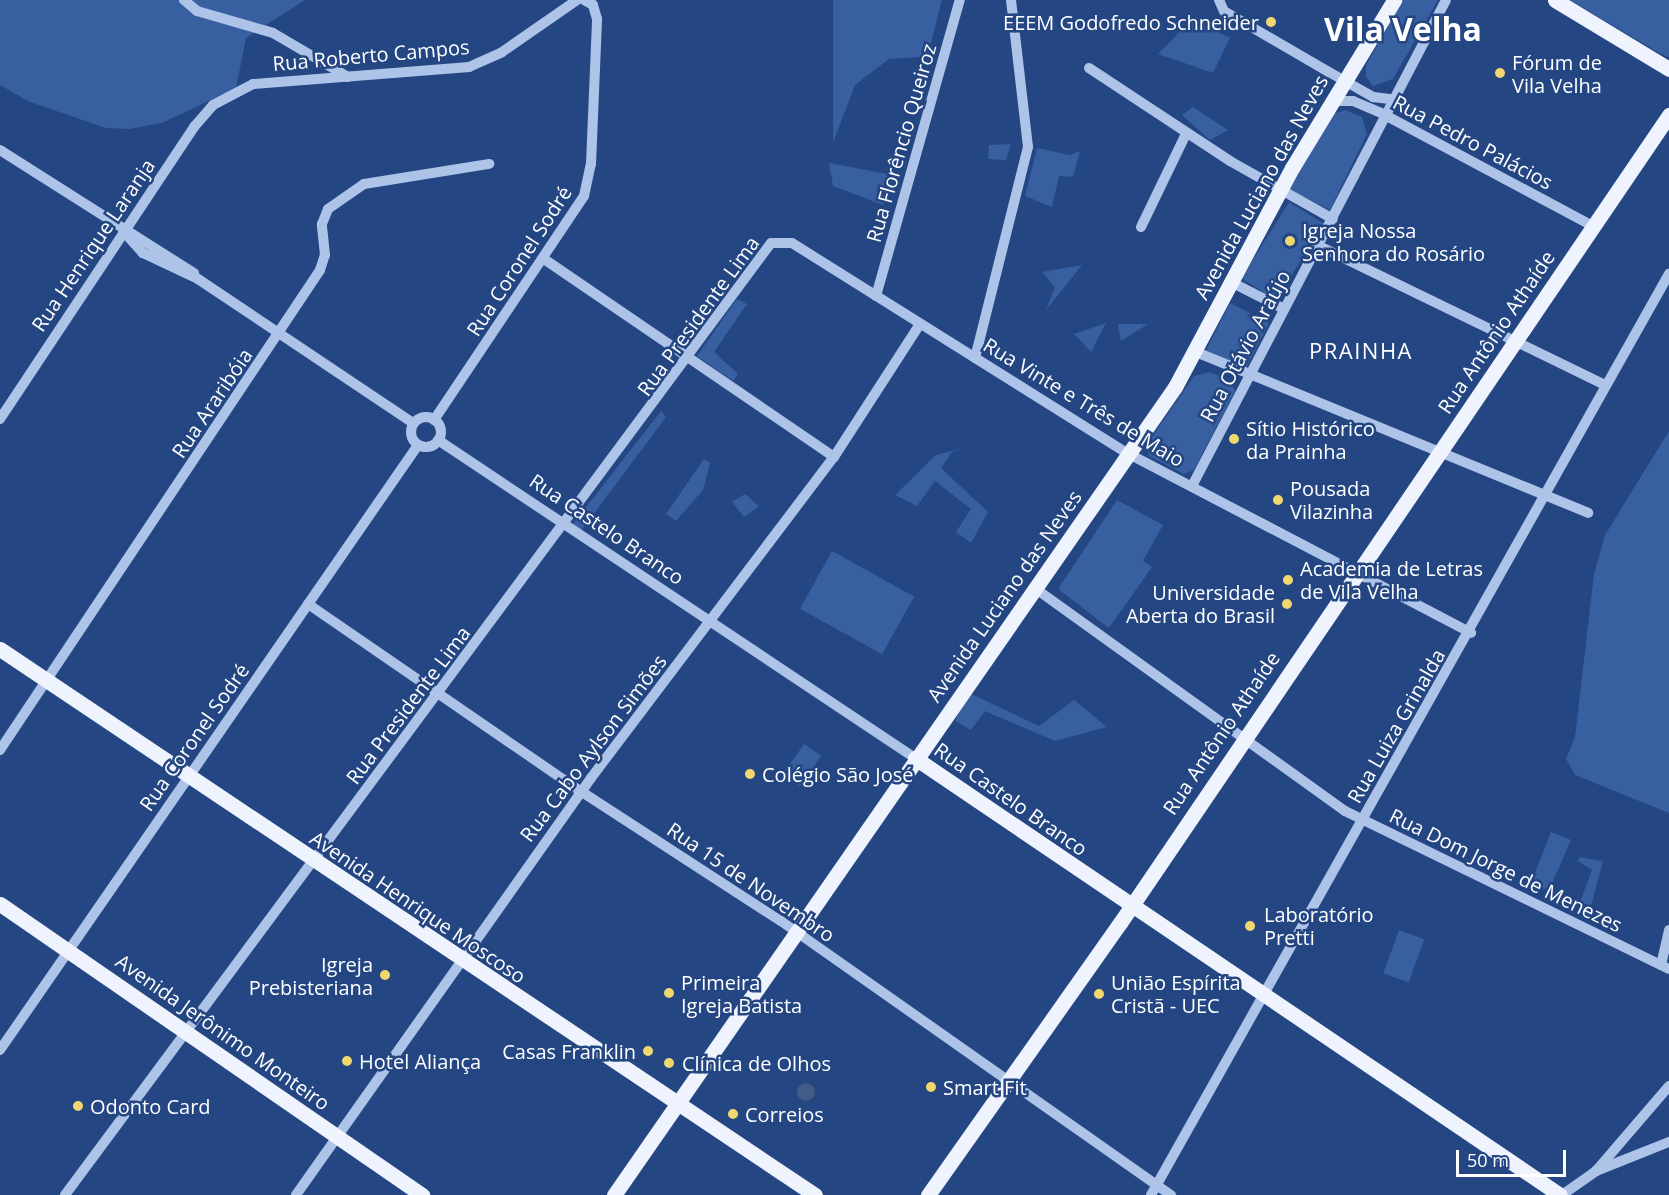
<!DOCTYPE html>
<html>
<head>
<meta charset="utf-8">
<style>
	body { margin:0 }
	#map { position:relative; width:1669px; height:1195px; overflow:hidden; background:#244683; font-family:"Open Sans",sans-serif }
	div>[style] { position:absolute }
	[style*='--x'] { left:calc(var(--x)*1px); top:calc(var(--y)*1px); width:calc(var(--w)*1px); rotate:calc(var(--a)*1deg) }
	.green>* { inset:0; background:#385fa0; transform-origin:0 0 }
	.water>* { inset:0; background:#425b87 }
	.round { border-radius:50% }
	.minor>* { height:10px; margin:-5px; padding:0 5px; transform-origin:5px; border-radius:5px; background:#adc3e8 }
	.minor>.ring { margin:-5px; padding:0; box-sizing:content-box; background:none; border:10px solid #adc3e8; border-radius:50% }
	.major>* { height:15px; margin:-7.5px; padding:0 7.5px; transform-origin:7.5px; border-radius:7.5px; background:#eff3fd }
	.dots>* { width:16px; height:16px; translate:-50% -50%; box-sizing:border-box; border:3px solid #244683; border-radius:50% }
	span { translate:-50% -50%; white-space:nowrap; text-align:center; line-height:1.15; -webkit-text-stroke:5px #244683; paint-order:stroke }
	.poi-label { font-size:20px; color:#fff }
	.right { translate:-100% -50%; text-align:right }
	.left { translate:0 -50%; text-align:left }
	.street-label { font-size:20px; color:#fff }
	.quarter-label { font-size:22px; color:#fff; letter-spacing:1.5px }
	.town-label { font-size:32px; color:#fff; font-weight:700 }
	.scale { position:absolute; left:1456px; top:1150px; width:110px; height:27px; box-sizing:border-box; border:3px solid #fff; border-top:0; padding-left:8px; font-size:18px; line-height:21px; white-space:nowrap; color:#fff; -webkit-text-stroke:4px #244683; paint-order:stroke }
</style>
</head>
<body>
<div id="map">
	<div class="green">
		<div style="clip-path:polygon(0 0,305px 0,246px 38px,236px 88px,162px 123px,129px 129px,106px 128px,30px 102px,0 85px)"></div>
		<div style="clip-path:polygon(833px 0,942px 0,931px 43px,920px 57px,889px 59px,855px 85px,833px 143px)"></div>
		<div style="clip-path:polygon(1403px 0,1438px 0,1393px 79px,1373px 86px,1366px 77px,1366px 65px)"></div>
		<div style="clip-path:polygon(1570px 0,1669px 0,1669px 57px,1661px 54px)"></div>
		<div style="clip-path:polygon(1192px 19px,1230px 38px,1213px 73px,1158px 54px)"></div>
		<div style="clip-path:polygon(1193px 107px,1228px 130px,1210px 140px,1182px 115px)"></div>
		<div style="clip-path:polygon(1345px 110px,1362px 117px,1367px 134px,1330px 210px,1288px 189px,1333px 114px)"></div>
		<div style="clip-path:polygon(1011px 144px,1006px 160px,988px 159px,989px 145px)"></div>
		<div style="clip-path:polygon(1037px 148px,1070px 155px,1080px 151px,1073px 177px,1059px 176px,1052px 207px,1025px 196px)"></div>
		<div style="clip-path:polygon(829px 163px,893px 175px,883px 205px,833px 186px)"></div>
		<div style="left:1289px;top:202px;width:41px;height:90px;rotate:32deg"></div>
		<div style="clip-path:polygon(1082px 265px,1046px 310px,1055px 287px,1042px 272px)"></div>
		<div style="clip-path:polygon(737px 299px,747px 304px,714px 352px,738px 374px,733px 381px,697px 356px)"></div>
		<div style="left:1230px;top:303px;width:44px;height:53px;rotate:27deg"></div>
		<div style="clip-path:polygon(1106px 323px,1091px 352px,1074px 334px)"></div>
		<div style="clip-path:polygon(1118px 324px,1148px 324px,1121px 341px)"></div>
		<div style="clip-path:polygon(1210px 372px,1229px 380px,1235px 391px,1194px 470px,1184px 474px,1149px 456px,1146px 446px,1194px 376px)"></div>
		<div style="clip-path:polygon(661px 411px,666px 417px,581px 531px,572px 525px)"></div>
		<div style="clip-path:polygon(1669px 431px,1669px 813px,1575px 775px,1566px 759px,1575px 737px,1594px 574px,1605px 535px)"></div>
		<div style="clip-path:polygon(968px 447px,952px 452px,941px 468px,988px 512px,971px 543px,956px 532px,971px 509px,935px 481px,917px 506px,895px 495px,936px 455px)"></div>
		<div style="clip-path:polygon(704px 459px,710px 463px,703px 490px,676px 521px,666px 514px)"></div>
		<div style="clip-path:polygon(745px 494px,759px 506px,744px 517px,732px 502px)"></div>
		<div style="clip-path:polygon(1117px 500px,1163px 525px,1143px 561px,1152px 567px,1109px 628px,1058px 589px)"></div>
		<div style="left:832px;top:551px;width:94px;height:66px;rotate:29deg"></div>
		<div style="clip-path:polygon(967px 692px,1039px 726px,1074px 700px,1107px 727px,1055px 741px,985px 711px,971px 730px,955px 721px)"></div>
		<div style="left:804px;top:744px;width:21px;height:37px;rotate:35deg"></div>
		<div style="clip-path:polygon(1551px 832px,1571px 840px,1550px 888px,1528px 890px)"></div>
		<div style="clip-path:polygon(1580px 857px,1603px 861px,1591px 906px,1580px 902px,1592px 870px,1578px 861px)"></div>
		<div style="left:1399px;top:930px;width:27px;height:46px;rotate:20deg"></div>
	</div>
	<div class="water">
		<div class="round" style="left:797px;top:1083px;width:18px;height:18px"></div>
	</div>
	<div class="minor">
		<div style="--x:184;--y:0;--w:17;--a:40"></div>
		<div style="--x:197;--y:11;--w:79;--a:16.1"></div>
		<div style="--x:273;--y:33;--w:87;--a:30.4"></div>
		<div style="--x:1219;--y:0;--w:12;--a:66"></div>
		<div style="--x:1224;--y:11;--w:121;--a:30.2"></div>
		<div style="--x:1329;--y:72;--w:51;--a:29.6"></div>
		<div style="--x:1373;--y:97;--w:17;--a:7"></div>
		<div style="--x:1089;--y:68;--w:169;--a:33.4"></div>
		<div style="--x:1230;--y:161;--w:118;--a:29.4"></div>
		<div style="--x:1332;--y:101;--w:21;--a:0"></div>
		<div style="--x:1353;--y:101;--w:33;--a:23"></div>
		<div style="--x:1383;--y:114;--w:238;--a:28.1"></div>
		<div style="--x:0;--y:150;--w:230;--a:32.4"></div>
		<div style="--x:1141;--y:227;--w:103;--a:-64.2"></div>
		<div style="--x:123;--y:231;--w:30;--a:48"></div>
		<div style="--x:143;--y:253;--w:61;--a:25.3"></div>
		<div style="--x:198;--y:279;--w:259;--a:33.8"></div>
		<div style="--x:1319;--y:246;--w:318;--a:25.9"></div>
		<div style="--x:544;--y:259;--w:351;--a:34.3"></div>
		<div style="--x:1231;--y:282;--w:59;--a:27"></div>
		<div style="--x:876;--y:296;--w:308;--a:-74.2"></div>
		<div style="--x:1196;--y:352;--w:424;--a:22.3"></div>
		<div style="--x:975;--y:358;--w:218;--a:-75.9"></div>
		<div style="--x:1028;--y:147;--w:148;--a:-96.6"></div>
		<div class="ring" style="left:411px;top:417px;width:20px;height:20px"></div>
		<div style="--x:0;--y:419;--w:351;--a:-56.4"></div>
		<div style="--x:194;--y:127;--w:29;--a:-49"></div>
		<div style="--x:213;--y:105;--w:45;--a:-27.7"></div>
		<div style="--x:253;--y:84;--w:217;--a:-4.5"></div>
		<div style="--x:469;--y:67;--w:36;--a:-24"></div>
		<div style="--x:502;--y:52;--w:91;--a:-34.7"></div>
		<div style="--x:434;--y:420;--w:270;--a:-56.2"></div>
		<div style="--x:584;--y:196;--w:33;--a:-78"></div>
		<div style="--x:591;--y:164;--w:145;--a:-87.6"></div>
		<div style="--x:597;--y:19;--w:15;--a:-106"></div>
		<div style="--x:593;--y:5;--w:10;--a:-151"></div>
		<div style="--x:438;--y:440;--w:573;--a:33.69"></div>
		<div style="--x:1192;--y:486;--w:548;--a:-62.41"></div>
		<div style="--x:1036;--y:589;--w:380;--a:35.7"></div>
		<div style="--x:1345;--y:811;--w:360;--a:26"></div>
		<div style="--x:308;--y:604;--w:332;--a:34.5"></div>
		<div style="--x:582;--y:792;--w:237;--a:33"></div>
		<div style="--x:781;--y:921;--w:477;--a:35.1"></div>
		<div style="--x:0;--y:750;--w:577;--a:-56.31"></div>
		<div style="--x:320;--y:270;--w:16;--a:-72"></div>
		<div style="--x:325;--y:255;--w:31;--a:-96"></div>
		<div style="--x:322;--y:224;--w:16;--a:-68"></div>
		<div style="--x:328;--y:209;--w:44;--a:-34.8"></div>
		<div style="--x:364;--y:184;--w:127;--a:-9.1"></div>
		<div style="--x:1661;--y:965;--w:36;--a:-77"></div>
		<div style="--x:0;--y:1050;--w:735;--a:-55.36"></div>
		<div style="--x:1596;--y:1171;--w:112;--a:-49.3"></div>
		<div style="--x:65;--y:1195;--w:1185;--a:-53.44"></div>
		<div style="--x:771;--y:243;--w:21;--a:0"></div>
		<div style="--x:792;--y:243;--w:398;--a:32.1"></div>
		<div style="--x:1129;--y:454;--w:386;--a:27.6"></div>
		<div style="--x:296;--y:1195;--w:511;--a:-54.72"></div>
		<div style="--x:591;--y:778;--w:403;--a:-52.9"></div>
		<div style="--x:834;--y:457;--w:158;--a:-57.1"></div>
		<div style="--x:1151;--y:1195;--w:1057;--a:-60.65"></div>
		<div style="--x:1562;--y:1195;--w:42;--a:-35.2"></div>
		<div style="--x:1596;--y:1171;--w:79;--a:-21.7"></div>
	</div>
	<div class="major">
		<div style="--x:1555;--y:0;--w:133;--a:31.2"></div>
		<div style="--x:0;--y:649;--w:981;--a:33.82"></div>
		<div style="--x:915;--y:758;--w:779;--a:34.12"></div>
		<div style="--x:0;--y:904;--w:513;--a:34.59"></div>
		<div style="--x:614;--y:1195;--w:984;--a:-55.23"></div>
		<div style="--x:1175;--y:387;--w:248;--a:-61.9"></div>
		<div style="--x:1292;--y:168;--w:197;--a:-58.7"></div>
		<div style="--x:928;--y:1195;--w:333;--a:-54.8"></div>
		<div style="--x:1120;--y:923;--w:977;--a:-55.81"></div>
	</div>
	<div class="dots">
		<div style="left:1271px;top:22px;background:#f2d770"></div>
		<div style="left:1500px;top:73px;background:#f2d770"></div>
		<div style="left:1290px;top:241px;background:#f2d770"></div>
		<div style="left:1234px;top:439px;background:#f2d770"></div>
		<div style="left:1278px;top:500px;background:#f2d770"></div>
		<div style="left:1288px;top:580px;background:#f2d770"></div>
		<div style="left:1287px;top:604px;background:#f2d770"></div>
		<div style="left:750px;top:774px;background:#f2d770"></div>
		<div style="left:1250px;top:926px;background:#f2d770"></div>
		<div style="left:385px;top:975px;background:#f2d770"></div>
		<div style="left:669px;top:993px;background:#f2d770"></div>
		<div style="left:1099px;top:994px;background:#f2d770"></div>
		<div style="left:648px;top:1051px;background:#f2d770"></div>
		<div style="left:347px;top:1061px;background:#f2d770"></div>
		<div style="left:669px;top:1063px;background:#f2d770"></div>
		<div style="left:931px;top:1087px;background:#f2d770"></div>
		<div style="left:78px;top:1106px;background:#f2d770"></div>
		<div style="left:733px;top:1114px;background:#f2d770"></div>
	</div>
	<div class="poi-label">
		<span class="right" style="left:1259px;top:22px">EEEM Godofredo Schneider</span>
		<span class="left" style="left:1512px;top:74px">Fórum de<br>Vila Velha</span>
		<span class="left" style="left:1302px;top:242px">Igreja Nossa<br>Senhora do Rosário</span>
		<span class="left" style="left:1246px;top:440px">Sítio Histórico<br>da Prainha</span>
		<span class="left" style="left:1290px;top:500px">Pousada<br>Vilazinha</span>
		<span class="left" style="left:1300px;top:580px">Academia de Letras<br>de Vila Velha</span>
		<span class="right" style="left:1275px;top:604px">Universidade<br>Aberta do Brasil</span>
		<span class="left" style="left:762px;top:774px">Colégio São José</span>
		<span class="left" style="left:1264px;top:926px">Laboratório<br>Pretti</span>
		<span class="right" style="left:373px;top:976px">Igreja<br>Prebisteriana</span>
		<span class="left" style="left:681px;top:994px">Primeira<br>Igreja Batista</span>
		<span class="left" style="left:1111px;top:994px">União Espírita<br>Cristã - UEC</span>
		<span class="right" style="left:636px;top:1051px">Casas Franklin</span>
		<span class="left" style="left:359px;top:1061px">Hotel Aliança</span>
		<span class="left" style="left:682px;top:1063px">Clínica de Olhos</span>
		<span class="left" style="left:943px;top:1087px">Smart Fit</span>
		<span class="left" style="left:90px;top:1106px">Odonto Card</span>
		<span class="left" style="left:745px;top:1114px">Correios</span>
	</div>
	<div class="street-label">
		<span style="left:371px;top:55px;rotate:-5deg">Rua Roberto Campos</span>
		<span style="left:1473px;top:142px;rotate:28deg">Rua Pedro Palácios</span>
		<span style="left:901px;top:143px;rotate:-74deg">Rua Florêncio Queiroz</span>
		<span style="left:1261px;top:187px;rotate:-61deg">Avenida Luciano das Neves</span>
		<span style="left:93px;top:245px;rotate:-56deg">Rua Henrique Laranja</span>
		<span style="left:519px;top:261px;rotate:-57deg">Rua Coronel Sodré</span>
		<span style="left:698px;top:316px;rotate:-54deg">Rua Presidente Lima</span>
		<span style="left:1496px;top:332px;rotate:-56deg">Rua Antônio Athaíde</span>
		<span style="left:1245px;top:346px;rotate:-62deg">Rua Otávio Araújo</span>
		<span style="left:1084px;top:402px;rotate:31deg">Rua Vinte e Três de Maio</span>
		<span style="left:212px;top:403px;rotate:-56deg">Rua Araribóia</span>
		<span style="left:607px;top:529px;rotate:34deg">Rua Castelo Branco</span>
		<span style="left:1004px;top:596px;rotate:-55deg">Avenida Luciano das Neves</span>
		<span style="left:408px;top:705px;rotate:-53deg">Rua Presidente Lima</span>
		<span style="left:1396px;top:726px;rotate:-60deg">Rua Luiza Grinalda</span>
		<span style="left:1221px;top:733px;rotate:-56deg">Rua Antônio Athaíde</span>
		<span style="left:194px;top:737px;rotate:-55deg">Rua Coronel Sodré</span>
		<span style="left:593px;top:748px;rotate:-53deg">Rua Cabo Aylson Simões</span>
		<span style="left:1011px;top:799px;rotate:35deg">Rua Castelo Branco</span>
		<span style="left:1506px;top:870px;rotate:26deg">Rua Dom Jorge de Menezes</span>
		<span style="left:751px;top:882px;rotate:34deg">Rua 15 de Novembro</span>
		<span style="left:418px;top:907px;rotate:34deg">Avenida Henrique Moscoso</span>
		<span style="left:223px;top:1032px;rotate:35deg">Avenida Jerônimo Monteiro</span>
	</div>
	<div class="quarter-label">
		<span style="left:1361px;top:351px">PRAINHA</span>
	</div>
	<div class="town-label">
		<span style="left:1403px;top:29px">Vila Velha</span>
	</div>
	<div class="scale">50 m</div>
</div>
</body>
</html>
